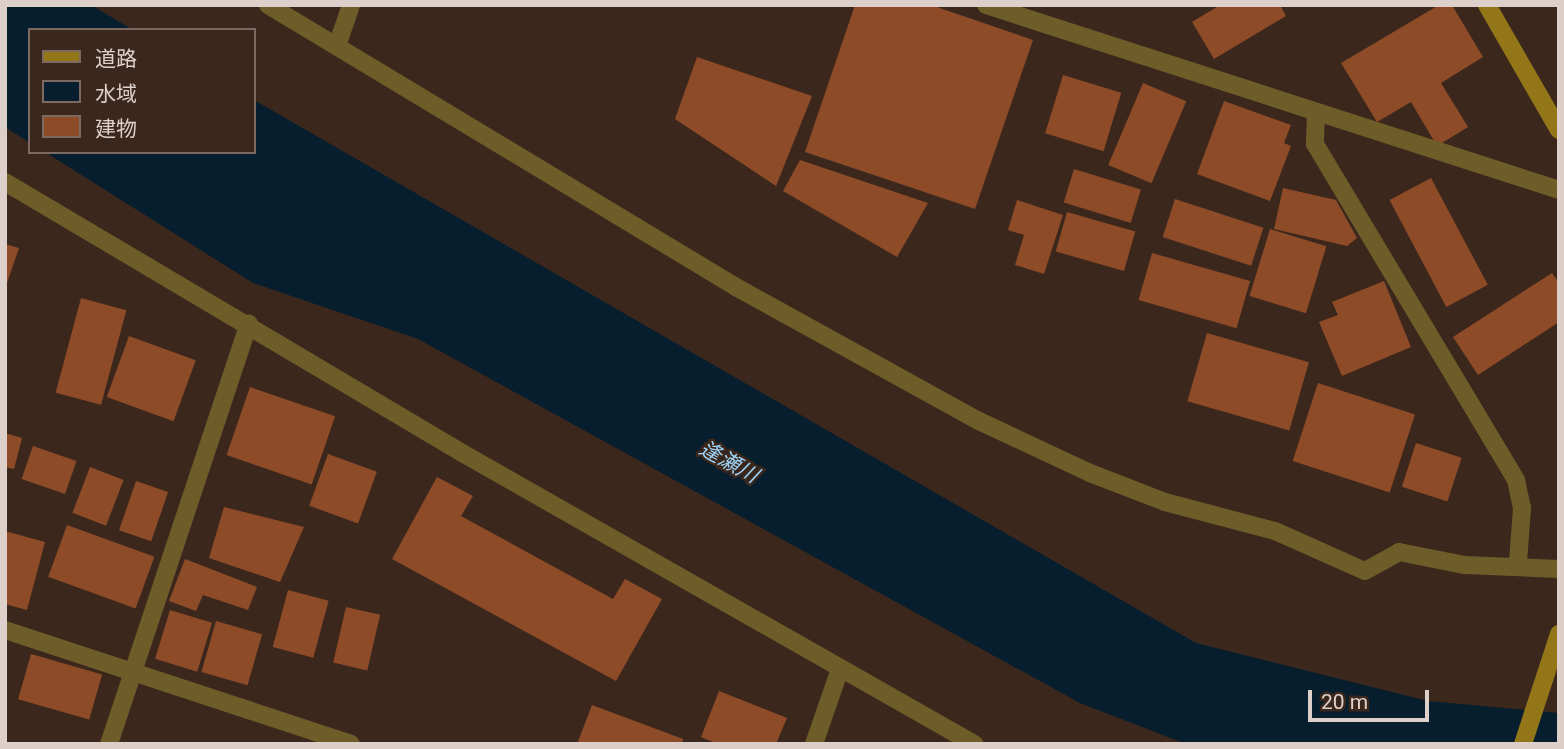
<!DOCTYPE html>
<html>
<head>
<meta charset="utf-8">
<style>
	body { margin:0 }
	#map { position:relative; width:1564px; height:749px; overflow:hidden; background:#3c271d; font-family:Roboto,"Noto Sans JP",sans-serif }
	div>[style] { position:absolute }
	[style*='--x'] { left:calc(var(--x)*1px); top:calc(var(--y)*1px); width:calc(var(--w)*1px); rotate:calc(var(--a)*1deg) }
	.water>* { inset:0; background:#061e2d }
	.building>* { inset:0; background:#8d4b27; transform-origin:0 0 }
	.street>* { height:18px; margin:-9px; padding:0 9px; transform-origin:9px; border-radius:9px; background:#6e5c29 }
	.secondary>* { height:18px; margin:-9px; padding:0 9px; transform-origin:9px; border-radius:9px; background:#927618 }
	span { translate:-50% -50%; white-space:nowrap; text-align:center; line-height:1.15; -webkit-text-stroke:5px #3c271d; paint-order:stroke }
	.water-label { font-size:21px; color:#9cd6fc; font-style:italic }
	.frame { position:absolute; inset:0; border:7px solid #ddcfc9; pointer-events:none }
	.legend { position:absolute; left:28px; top:28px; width:228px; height:126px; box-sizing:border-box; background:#3c271d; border:2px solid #7c6a62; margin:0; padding:9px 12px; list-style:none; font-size:21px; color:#ddcfc9 }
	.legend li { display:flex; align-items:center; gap:14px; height:35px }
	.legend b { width:35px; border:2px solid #7c6a62 }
	.scale { position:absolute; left:1308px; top:690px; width:121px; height:32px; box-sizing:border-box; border:4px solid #ddcfc9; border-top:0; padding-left:9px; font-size:21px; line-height:24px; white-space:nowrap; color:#ddcfc9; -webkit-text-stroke:5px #3c271d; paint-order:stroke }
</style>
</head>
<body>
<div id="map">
	<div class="water">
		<div style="clip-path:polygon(5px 5px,91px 5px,133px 30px,30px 30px,30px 143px,5px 127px)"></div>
		<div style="clip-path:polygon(254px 100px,1196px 643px,1428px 701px,1559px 713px,1559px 744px,1186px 744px,1080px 703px,418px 339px,253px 283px,45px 152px,254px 152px)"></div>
	</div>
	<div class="building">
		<div style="clip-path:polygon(855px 5px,931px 5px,1033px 40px,975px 209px,805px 152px)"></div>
		<div style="clip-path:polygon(1220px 5px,1280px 5px,1286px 16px,1214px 59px,1192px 22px)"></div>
		<div style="clip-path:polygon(1439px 5px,1452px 5px,1483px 57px,1441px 83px,1468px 127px,1437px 146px,1411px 102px,1377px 122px,1341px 63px)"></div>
		<div style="clip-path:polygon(697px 57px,812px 96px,776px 186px,675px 119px)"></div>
		<div style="left:1063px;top:75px;width:61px;height:61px;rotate:17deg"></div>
		<div style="left:1143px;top:83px;width:47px;height:89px;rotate:23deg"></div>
		<div style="clip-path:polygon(1224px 101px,1291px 125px,1284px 143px,1291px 146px,1270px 201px,1197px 174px)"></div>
		<div style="clip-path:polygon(800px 160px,928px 203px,897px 257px,783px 191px)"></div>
		<div style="left:1074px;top:169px;width:70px;height:35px;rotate:17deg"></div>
		<div style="left:1431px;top:178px;width:121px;height:47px;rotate:62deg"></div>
		<div style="clip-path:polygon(1283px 188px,1336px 200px,1357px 238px,1347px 246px,1274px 229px)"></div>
		<div style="left:1175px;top:199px;width:93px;height:40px;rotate:18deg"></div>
		<div style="clip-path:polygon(1017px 200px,1063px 215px,1044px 274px,1015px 265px,1024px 235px,1008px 230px)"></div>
		<div style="left:1067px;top:212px;width:71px;height:41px;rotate:16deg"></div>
		<div style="left:1270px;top:229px;width:59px;height:70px;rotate:17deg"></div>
		<div style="clip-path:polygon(5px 244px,19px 248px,6px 286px,5px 286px)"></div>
		<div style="left:1152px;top:253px;width:102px;height:49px;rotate:16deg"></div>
		<div style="clip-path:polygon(1552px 273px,1559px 283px,1559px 322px,1478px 375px,1453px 337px)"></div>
		<div style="clip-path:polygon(1384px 281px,1411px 347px,1342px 376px,1319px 322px,1338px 315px,1332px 302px)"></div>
		<div style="left:81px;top:298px;width:47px;height:98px;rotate:15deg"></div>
		<div style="left:1207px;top:333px;width:106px;height:71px;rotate:16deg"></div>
		<div style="left:129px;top:336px;width:71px;height:65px;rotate:20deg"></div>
		<div style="left:1318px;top:383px;width:102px;height:82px;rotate:18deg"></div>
		<div style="left:250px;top:387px;width:90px;height:72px;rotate:19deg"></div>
		<div style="clip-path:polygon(5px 433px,22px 438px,14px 469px,5px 467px)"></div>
		<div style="left:1416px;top:443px;width:48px;height:46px;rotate:18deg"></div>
		<div style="left:33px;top:446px;width:46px;height:35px;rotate:19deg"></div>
		<div style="left:328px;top:454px;width:52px;height:55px;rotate:20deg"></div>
		<div style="left:90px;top:467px;width:36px;height:49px;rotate:21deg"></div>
		<div style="clip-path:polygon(437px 477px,473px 496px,461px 516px,613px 599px,625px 579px,662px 599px,616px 681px,392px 559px)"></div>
		<div style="left:136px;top:481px;width:34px;height:52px;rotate:19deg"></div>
		<div style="clip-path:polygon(224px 507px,304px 527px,280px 582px,209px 558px)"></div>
		<div style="left:67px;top:525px;width:93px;height:55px;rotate:20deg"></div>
		<div style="clip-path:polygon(5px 531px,45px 542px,27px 610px,5px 604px)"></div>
		<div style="clip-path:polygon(185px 559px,257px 587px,248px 610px,203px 595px,196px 611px,169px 601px)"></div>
		<div style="left:288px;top:590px;width:42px;height:59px;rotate:15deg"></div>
		<div style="left:346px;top:607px;width:35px;height:57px;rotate:13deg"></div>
		<div style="left:170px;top:610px;width:44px;height:51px;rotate:17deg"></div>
		<div style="left:216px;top:621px;width:48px;height:53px;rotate:16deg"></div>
		<div style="left:31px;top:654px;width:74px;height:47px;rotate:16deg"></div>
		<div style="clip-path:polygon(719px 691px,787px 718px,776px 744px,718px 744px,701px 737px)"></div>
		<div style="clip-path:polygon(592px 705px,683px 739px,682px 744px,577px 744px)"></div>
	</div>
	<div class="street">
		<div style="--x:268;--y:5;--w:546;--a:31.07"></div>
		<div style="--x:736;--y:287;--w:277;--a:28.9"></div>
		<div style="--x:979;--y:421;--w:123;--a:25.1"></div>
		<div style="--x:1090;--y:473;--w:80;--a:21.1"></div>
		<div style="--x:1165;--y:502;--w:114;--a:14.8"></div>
		<div style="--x:1275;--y:531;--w:98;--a:24"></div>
		<div style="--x:1365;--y:571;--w:39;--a:-29"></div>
		<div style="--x:1399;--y:552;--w:66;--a:11.3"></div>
		<div style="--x:1464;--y:565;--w:95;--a:2.4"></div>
		<div style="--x:986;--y:5;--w:602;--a:17.89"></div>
		<div style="--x:337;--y:46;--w:43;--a:-71.1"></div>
		<div style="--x:1316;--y:112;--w:32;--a:92"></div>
		<div style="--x:1315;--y:144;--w:392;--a:59.1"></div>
		<div style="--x:1516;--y:480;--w:29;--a:78"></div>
		<div style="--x:1522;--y:508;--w:55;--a:94.2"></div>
		<div style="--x:5;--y:182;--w:534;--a:30.65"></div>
		<div style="--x:464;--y:454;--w:587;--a:29.62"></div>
		<div style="--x:5;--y:630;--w:364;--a:18.2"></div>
		<div style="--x:109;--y:744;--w:443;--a:-71.6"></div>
		<div style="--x:814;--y:744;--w:79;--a:-70.9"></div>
	</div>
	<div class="secondary">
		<div style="--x:1487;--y:5;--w:144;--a:60.1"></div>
		<div style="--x:1523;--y:744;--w:116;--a:-71.9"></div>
	</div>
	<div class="water-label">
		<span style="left:729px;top:462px;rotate:29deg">逢瀬川</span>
	</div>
	<div class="frame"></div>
	<ul class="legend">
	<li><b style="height:9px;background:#927618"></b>道路</li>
	<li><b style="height:19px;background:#061e2d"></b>水域</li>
	<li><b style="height:19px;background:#8d4b27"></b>建物</li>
	</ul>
	<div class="scale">20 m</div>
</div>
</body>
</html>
